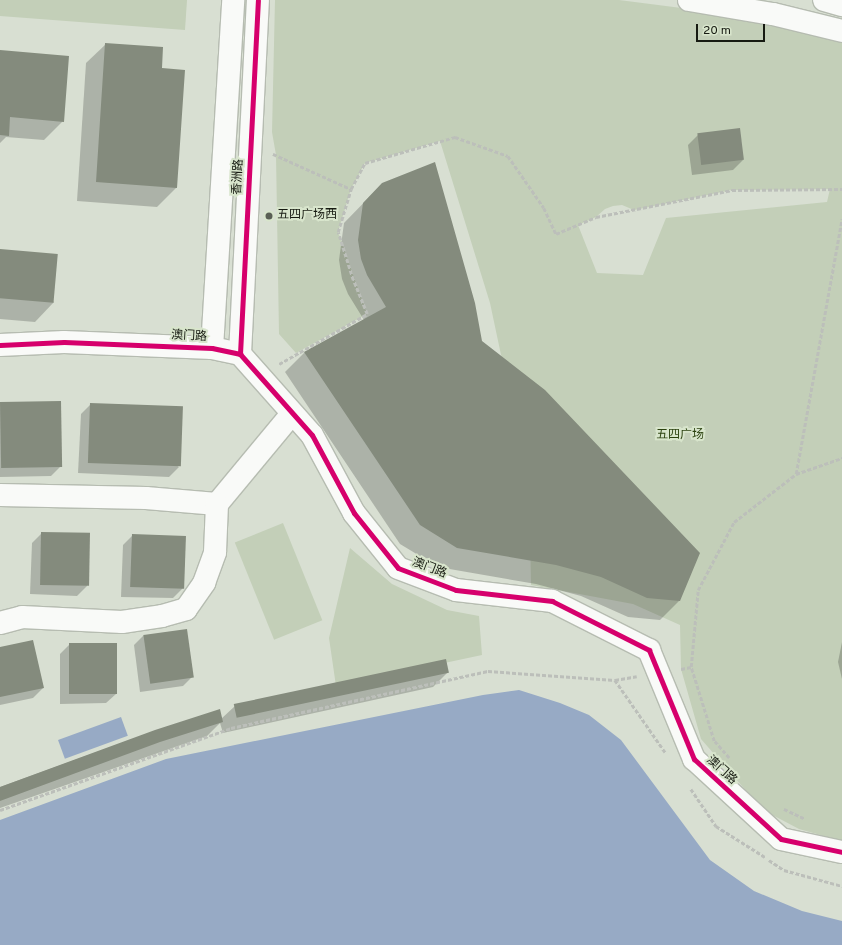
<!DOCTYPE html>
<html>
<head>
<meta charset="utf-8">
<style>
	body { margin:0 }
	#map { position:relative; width:842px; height:945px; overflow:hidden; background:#d8dfd2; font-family:Overpass,"Noto Sans SC",sans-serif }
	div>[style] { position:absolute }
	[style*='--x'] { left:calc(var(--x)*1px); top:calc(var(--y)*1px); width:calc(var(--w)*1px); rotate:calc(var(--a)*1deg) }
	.green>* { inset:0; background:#c3cfb8; transform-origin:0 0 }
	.water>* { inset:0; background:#97aac5; transform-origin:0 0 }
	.shadow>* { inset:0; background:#0003 }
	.building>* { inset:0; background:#848b7d; transform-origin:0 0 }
	.path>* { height:2.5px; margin-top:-1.25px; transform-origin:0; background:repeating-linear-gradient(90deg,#bcbfba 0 4px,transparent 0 6px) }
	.roads { filter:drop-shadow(1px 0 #b6bcb1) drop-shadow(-1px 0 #b6bcb1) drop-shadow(0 1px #b6bcb1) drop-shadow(0 -1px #b6bcb1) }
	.minor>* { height:22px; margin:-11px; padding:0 11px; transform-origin:11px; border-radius:11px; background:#f9faf8 }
	.tertiary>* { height:22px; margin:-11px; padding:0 11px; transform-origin:11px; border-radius:11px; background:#f9faf8 }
	.secondary>* { height:22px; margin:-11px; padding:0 11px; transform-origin:11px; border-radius:11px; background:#f9faf8 }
	.cycleway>* { height:5px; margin:-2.5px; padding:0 2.5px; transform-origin:2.5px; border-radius:2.5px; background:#d6006c }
	.dots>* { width:11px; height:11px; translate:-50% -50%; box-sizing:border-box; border:2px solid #d8e5cc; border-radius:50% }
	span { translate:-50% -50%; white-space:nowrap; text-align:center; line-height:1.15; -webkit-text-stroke:4px #d8e5cc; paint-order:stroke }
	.street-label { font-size:12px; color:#161a11 }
	.poi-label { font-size:12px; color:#161a11 }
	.left { translate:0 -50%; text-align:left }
	.park-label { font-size:12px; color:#2b420f }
	.scale { position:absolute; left:696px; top:24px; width:69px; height:18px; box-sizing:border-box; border:2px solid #161a11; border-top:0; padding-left:5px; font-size:12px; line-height:14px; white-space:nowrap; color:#161a11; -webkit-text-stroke:3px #d8e5cc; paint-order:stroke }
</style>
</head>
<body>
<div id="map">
	<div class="green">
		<div style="clip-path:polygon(0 0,187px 0,185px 30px,0 16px)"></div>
		<div style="clip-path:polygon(evenodd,275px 0,619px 0,697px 10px,842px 41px,842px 841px,799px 829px,763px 810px,701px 739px,681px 669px,680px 625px,633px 604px,531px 585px,530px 529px,514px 416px,490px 303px,440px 141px,365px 163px,351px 189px,338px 232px,367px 314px,296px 353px,279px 334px,276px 155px,272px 132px,275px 0,830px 189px,827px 202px,666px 218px,643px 275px,597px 273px,578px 225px,596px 217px,605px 209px,613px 206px,622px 205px,634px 210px,732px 190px,830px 189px)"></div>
		<div style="left:283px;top:523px;width:105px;height:52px;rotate:68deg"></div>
		<div style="clip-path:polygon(350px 548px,392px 584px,447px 610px,479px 616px,482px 655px,336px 686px,329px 638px)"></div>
	</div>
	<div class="water">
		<div style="clip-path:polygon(519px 690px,560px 703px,589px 715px,621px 740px,710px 860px,754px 891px,802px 911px,842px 921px,842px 945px,0 945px,0 820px,166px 759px,483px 695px)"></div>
		<div style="left:121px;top:717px;width:20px;height:67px;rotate:70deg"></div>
	</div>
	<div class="shadow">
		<div style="clip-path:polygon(106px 44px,161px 69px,176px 188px,157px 207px,77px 201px,86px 63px)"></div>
		<div style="clip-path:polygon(0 51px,63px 121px,44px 140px,6px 137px,0 143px)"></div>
		<div style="clip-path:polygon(698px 135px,743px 160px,733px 170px,692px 175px,688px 145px)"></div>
		<div style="clip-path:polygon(382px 184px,481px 342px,679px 601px,660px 620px,628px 617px,581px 596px,536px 584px,438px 567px,400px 544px,285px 372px,304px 353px,364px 320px,348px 294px,342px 279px,339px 260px,344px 223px)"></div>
		<div style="clip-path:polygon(0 250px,54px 302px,35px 322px,0 319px)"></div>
		<div style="clip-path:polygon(0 403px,61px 466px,51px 476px,0 477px)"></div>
		<div style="clip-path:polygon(91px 404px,179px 467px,169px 477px,78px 473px,81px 414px)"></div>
		<div style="clip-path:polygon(42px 533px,89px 534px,87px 586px,77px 596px,30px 594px,32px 543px)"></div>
		<div style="clip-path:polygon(133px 535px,183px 588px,173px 598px,121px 597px,123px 545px)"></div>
		<div style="clip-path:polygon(144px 635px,193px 676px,183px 686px,140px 692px,134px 645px)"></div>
		<div style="clip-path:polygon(842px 642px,842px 679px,838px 662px)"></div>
		<div style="clip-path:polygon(70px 644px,116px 694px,106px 703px,60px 704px,60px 654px)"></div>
		<div style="clip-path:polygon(0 648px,43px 688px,33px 698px,0 705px)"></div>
		<div style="clip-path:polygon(448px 672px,433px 687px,223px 733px,220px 723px,207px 736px,0 808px,0 787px,155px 731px,221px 719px,235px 706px)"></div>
	</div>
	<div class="building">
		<div style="clip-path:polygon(105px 43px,163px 47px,162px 68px,185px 70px,177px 188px,96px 182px)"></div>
		<div style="clip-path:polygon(0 50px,69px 56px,64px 122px,10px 117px,9px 136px,0 135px)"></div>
		<div style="left:740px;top:128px;width:32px;height:43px;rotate:83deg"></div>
		<div style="clip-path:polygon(435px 162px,475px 303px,482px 341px,545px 390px,700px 553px,680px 601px,647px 598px,601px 577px,556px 565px,457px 548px,420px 525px,304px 352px,386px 307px,367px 275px,361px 259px,358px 240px,363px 203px,382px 183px)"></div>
		<div style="left:0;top:249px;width:58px;height:49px;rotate:5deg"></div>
		<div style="left:61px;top:401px;width:66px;height:61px;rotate:89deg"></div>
		<div style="left:90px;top:403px;width:93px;height:60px;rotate:2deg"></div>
		<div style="left:41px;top:532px;width:49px;height:53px;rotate:1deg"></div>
		<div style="left:132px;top:534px;width:54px;height:53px;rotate:2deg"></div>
		<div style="left:187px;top:629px;width:49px;height:44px;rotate:82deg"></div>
		<div style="clip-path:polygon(33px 640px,44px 688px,0 697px,0 647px)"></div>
		<div style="left:69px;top:643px;width:48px;height:51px"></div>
		<div style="left:446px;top:659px;width:14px;height:217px;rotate:78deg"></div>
		<div style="clip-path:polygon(220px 709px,223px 722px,160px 742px,0 801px,0 787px,155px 730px)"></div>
	</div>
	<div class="path">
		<div style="--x:273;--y:154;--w:85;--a:24.2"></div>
		<div style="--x:279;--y:364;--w:101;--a:-29.6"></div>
		<div style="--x:367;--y:314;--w:37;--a:-112"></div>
		<div style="--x:353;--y:280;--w:50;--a:-107.4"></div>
		<div style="--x:338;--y:232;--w:45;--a:-73.2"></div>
		<div style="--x:351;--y:189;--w:30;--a:-62"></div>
		<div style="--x:365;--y:163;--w:94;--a:-16.1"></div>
		<div style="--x:455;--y:137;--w:56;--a:19.7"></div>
		<div style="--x:508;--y:156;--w:63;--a:55.3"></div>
		<div style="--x:544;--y:208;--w:29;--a:65"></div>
		<div style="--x:556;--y:234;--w:43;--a:-23"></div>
		<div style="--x:596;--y:217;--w:139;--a:-11.2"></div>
		<div style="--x:732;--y:190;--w:110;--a:-0.5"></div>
		<div style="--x:796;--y:474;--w:259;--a:-79.8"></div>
		<div style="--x:681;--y:669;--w:10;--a:-11"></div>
		<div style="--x:615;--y:680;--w:88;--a:55.2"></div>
		<div style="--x:729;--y:758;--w:23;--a:-131"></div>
		<div style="--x:714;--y:741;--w:77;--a:-107.3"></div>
		<div style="--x:691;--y:667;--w:77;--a:-84.8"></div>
		<div style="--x:698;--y:590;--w:77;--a:-62.1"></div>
		<div style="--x:734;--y:522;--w:78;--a:-37.7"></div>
		<div style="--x:796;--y:474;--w:49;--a:-19.2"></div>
		<div style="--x:691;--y:789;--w:45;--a:56"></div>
		<div style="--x:716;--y:826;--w:58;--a:32.3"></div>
		<div style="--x:784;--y:809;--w:23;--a:25"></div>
		<div style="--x:0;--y:810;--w:245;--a:-19.5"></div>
		<div style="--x:231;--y:728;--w:263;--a:-12.5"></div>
		<div style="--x:488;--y:671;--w:127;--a:4.1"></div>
		<div style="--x:615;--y:680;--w:22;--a:-10"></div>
		<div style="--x:769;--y:860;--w:18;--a:34"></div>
		<div style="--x:784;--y:870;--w:60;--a:15.4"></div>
	</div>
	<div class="roads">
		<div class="minor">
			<div style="--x:0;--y:345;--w:64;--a:-2.7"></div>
			<div style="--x:64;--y:342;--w:148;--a:2.3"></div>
			<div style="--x:212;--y:348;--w:29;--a:12"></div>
			<div style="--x:240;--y:354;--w:108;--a:48.4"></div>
			<div style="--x:312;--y:435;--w:89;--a:61.7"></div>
			<div style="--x:354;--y:513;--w:70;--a:51.3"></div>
			<div style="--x:398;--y:568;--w:62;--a:20.8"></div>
			<div style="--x:456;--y:590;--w:97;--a:6.5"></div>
			<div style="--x:552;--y:601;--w:109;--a:26.8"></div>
			<div style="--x:649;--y:650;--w:118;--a:67.6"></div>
			<div style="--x:694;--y:759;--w:118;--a:42.6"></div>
			<div style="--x:781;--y:839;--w:62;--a:12"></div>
			<div style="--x:0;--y:495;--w:146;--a:1.2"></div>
			<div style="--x:146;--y:498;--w:71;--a:4.8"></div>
			<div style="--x:217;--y:504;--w:116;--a:-50.3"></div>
			<div style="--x:0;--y:623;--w:23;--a:-15"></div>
			<div style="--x:22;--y:617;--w:100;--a:2.9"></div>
			<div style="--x:122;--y:622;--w:40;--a:-8.5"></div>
			<div style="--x:162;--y:616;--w:25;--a:-16"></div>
			<div style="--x:186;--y:609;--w:32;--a:-55"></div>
			<div style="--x:204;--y:583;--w:33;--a:-70"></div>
			<div style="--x:215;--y:552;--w:48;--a:-87.6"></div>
		</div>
		<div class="tertiary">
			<div style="--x:212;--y:348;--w:349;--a:-86.5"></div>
			<div style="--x:240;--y:354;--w:354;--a:-87.1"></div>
		</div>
		<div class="secondary">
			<div style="--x:689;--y:0;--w:85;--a:9.5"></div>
			<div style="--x:773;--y:14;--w:71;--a:13.8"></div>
			<div style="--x:824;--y:0;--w:19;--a:16"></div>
		</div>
	</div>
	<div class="cycleway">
		<div style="--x:0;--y:345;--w:64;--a:-2.7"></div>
		<div style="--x:64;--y:342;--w:148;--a:2.3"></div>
		<div style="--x:212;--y:348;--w:29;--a:12"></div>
		<div style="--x:240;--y:354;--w:108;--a:48.4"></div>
		<div style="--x:312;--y:435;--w:89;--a:61.7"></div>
		<div style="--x:354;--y:513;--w:70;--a:51.3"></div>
		<div style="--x:398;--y:568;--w:62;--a:20.8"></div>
		<div style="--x:456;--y:590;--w:97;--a:6.5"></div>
		<div style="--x:552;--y:601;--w:109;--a:26.8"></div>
		<div style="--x:649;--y:650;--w:118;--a:67.6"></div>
		<div style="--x:694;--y:759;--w:118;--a:42.6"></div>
		<div style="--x:781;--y:839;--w:62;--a:12"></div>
		<div style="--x:240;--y:354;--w:354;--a:-87.1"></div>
	</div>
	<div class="dots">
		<div style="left:269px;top:216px;background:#5a5f55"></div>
	</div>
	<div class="street-label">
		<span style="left:239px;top:177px;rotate:-87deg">香洲路</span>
		<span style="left:189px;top:337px;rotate:3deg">澳门路</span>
		<span style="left:429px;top:569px;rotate:21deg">澳门路</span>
		<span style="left:721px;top:771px;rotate:42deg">澳门路</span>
	</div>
	<div class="poi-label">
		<span class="left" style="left:277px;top:216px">五四广场西</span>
	</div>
	<div class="park-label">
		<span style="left:680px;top:436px">五四广场</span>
	</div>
	<div class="scale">20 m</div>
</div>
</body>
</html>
